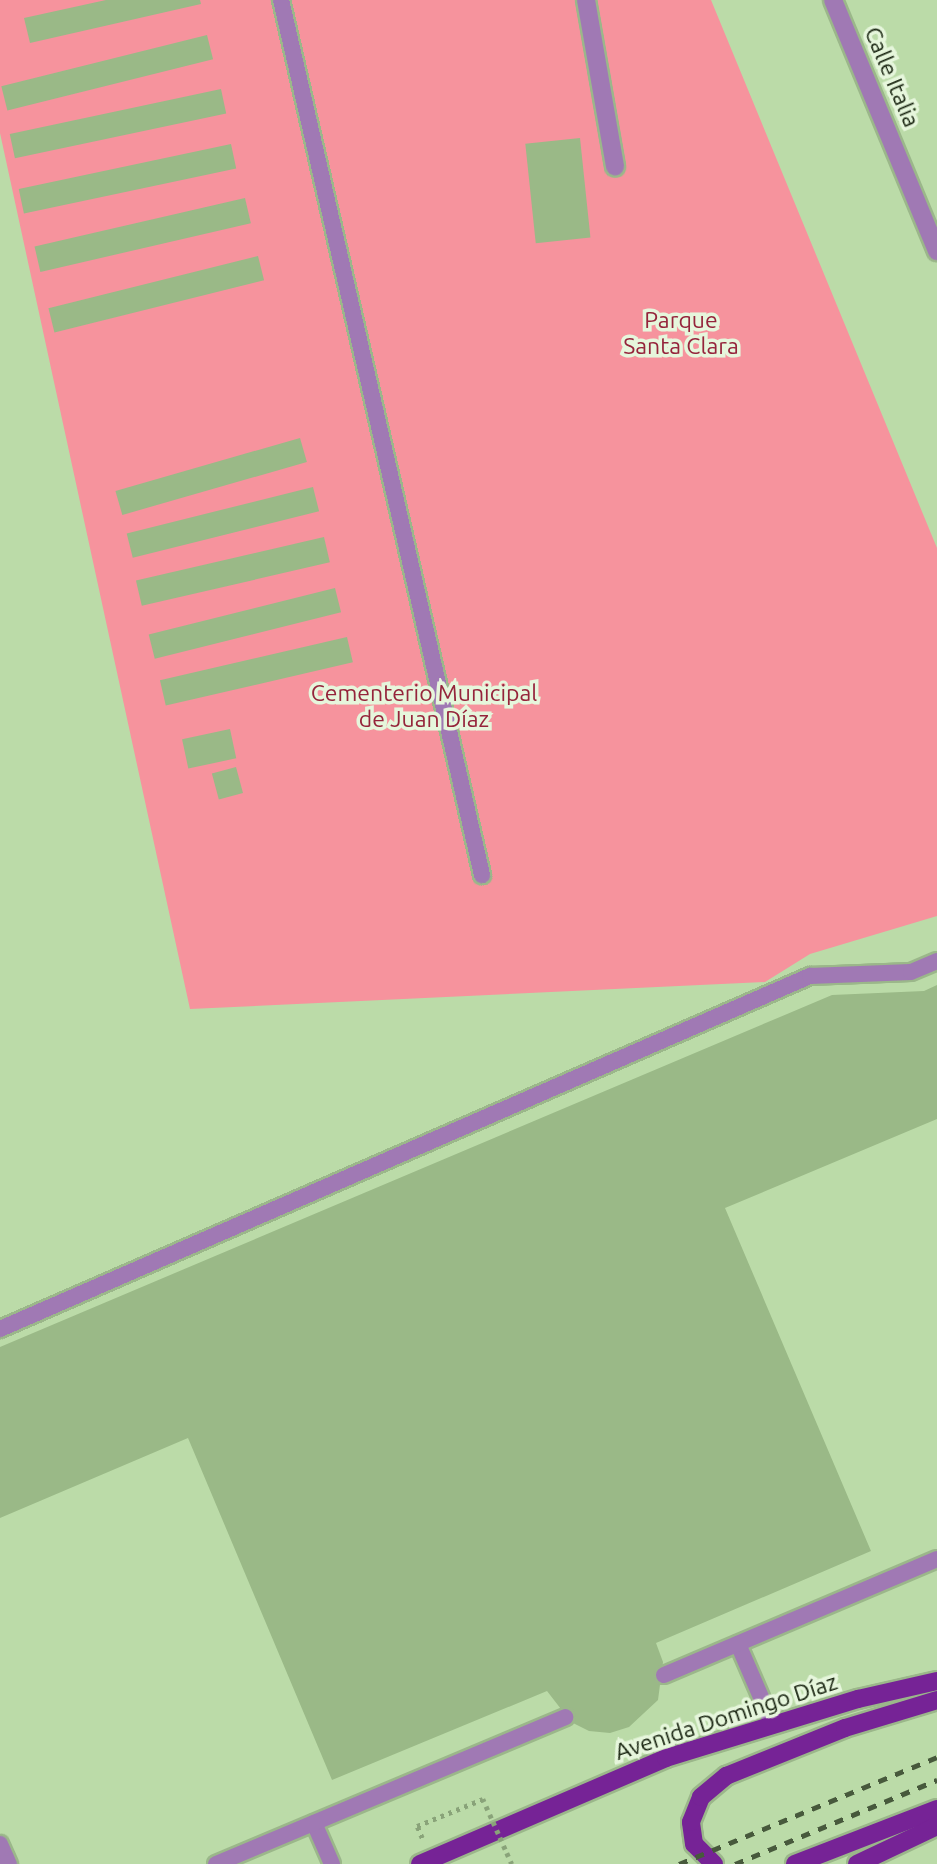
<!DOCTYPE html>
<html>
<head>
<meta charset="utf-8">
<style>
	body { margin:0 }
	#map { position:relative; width:937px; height:1864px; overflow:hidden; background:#bbdba8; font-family:Ubuntu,sans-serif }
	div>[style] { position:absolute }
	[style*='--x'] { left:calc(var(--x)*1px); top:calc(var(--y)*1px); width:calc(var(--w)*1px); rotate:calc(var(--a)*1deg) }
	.green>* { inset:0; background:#f6939d }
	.building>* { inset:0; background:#9ab987; transform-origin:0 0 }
	.path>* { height:4.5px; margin-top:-2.25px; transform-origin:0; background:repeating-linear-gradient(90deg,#89a379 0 3.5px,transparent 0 8.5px) }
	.roads { filter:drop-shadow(2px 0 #9bb78a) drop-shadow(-2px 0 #9bb78a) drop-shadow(0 2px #9bb78a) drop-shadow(0 -2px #9bb78a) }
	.service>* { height:16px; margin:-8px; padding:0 8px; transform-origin:8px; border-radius:8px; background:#a079b4 }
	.minor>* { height:18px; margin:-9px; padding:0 9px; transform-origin:9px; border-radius:9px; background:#a079b4 }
	.primary>* { height:18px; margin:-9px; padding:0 9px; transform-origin:9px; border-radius:9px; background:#762396 }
	.rail>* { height:5px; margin-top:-2.5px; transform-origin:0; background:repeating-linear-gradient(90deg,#47593c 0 9px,transparent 0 18px) }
	.path-bridge>* { height:4.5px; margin-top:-2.25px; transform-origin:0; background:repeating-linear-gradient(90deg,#89a379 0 3.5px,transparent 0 8.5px) }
	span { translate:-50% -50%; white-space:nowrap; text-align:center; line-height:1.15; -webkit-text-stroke:7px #e6f6dc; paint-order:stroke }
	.street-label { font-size:23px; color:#192511 }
	.park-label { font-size:23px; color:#95243b }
</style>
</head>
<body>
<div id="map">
	<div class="green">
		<div style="clip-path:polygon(0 0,711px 0,937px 548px,937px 916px,810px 954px,765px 982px,190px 1009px,0 133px)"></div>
	</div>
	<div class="building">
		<div style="clip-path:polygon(106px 0,200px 0,201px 4px,30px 43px,24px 18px)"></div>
		<div style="left:207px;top:35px;width:25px;height:212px;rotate:76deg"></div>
		<div style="left:221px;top:89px;width:25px;height:216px;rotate:78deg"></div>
		<div style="left:580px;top:138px;width:100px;height:55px;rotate:84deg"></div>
		<div style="left:231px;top:144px;width:25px;height:217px;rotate:78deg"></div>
		<div style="left:245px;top:198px;width:26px;height:216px;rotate:77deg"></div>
		<div style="left:258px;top:256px;width:25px;height:216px;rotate:76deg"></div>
		<div style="left:300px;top:438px;width:25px;height:192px;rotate:74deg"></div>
		<div style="left:313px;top:487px;width:25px;height:192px;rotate:76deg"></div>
		<div style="left:324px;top:537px;width:26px;height:193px;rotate:77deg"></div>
		<div style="left:335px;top:588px;width:25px;height:192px;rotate:76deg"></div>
		<div style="left:347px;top:637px;width:26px;height:192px;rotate:77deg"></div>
		<div style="left:230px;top:729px;width:30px;height:49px;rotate:78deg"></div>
		<div style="left:236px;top:767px;width:27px;height:25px;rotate:75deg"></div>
		<div style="clip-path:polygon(937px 985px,937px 1119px,725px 1208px,871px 1551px,656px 1643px,663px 1662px,658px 1700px,629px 1727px,610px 1733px,589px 1731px,571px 1722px,547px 1691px,332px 1780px,188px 1438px,0 1518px,0 1347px,832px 995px,924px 991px)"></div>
	</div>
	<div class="path">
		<div style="--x:422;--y:1838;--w:13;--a:-113"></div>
		<div style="--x:417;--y:1826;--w:71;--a:-22.2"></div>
	</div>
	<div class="roads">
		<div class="service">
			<div style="--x:281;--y:0;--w:898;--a:77.06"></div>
			<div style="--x:0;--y:1329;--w:884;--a:-23.55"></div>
			<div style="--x:810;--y:976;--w:101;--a:-2.3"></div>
			<div style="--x:911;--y:972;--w:28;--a:-23"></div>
			<div style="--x:738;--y:1644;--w:88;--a:66.6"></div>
			<div style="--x:664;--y:1675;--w:297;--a:-23"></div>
			<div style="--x:314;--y:1823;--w:45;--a:66.3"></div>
			<div style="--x:0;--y:1844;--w:22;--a:66"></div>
			<div style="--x:216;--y:1864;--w:379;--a:-22.8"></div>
		</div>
		<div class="minor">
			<div style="--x:586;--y:0;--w:169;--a:80.1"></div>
			<div style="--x:833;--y:0;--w:272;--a:67.5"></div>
		</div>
		<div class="primary">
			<div style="--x:420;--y:1864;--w:268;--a:-23.3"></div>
			<div style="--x:666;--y:1758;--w:201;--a:-17.1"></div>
			<div style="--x:858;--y:1699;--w:81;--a:-12.8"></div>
			<div style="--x:714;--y:1864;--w:28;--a:-135"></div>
			<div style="--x:694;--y:1844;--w:22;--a:-98"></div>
			<div style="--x:691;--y:1822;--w:27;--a:-68"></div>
			<div style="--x:701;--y:1797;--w:33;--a:-40"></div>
			<div style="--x:726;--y:1776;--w:128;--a:-22"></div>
			<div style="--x:845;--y:1728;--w:96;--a:-16.9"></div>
			<div style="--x:795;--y:1864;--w:152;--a:-21.2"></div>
			<div style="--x:857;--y:1864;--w:89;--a:-25.4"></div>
		</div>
	</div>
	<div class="rail">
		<div style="--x:679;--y:1864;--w:279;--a:-22.5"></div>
		<div style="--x:735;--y:1864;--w:219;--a:-22.6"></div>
	</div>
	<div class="path-bridge">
		<div style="--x:483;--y:1799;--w:71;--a:66"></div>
	</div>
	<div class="street-label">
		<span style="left:892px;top:77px;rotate:67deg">Calle Italia</span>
		<span style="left:726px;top:1717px;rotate:-18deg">Avenida Domingo Díaz</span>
	</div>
	<div class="park-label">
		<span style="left:681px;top:333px">Parque<br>Santa Clara</span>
		<span style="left:424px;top:706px">Cementerio Municipal<br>de Juan Díaz</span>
	</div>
</div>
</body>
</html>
